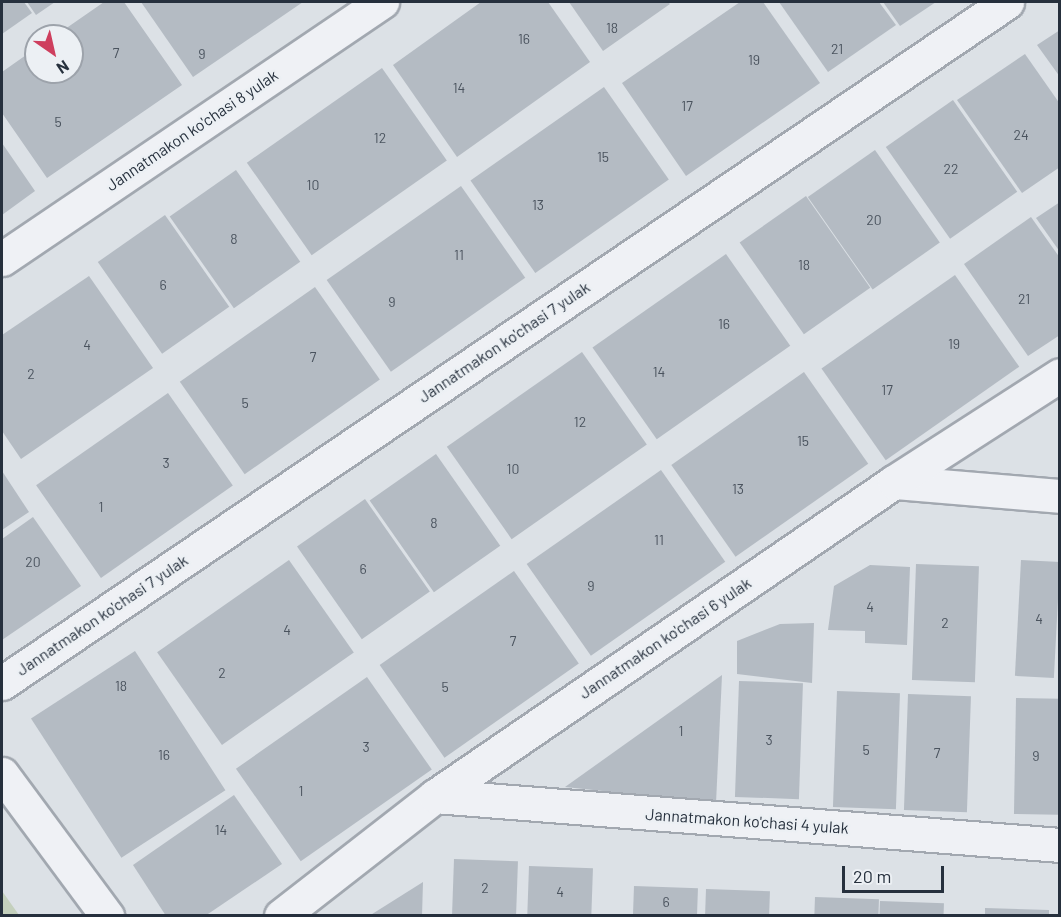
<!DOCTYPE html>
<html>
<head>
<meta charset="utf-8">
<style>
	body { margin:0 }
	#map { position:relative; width:1061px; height:917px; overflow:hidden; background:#dce1e6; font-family:Barlow,sans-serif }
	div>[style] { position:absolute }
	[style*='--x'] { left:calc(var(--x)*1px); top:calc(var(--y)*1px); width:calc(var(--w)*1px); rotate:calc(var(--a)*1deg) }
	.green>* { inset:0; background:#c4d0bd }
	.building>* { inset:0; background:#b4bbc3; transform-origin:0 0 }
	.roads { filter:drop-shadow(2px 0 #a2a8b0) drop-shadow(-2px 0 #a2a8b0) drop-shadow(0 2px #a2a8b0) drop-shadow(0 -2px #a2a8b0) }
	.minor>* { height:33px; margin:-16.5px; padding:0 16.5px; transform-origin:16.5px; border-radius:16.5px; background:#eff1f5 }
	span { translate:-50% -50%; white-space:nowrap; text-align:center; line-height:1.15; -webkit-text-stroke:5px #ecf0f4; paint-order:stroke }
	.number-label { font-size:14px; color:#4a535e }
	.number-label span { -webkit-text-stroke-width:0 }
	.street-label { font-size:16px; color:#26303d }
	.frame { position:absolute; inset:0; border:3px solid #26303d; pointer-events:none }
	.north { position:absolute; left:24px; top:24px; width:60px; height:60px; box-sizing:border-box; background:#ecf0f4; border:2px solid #9da3ab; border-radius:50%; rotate:146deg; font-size:16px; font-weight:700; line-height:24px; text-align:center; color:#26303d }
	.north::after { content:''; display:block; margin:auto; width:21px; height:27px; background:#ce3f5e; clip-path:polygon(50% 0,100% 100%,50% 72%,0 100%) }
	.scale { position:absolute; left:842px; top:866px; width:102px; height:27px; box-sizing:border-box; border:3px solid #26303d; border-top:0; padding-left:8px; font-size:18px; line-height:21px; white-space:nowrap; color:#26303d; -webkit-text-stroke:4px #ecf0f4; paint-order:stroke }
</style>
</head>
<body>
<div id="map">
	<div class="green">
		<div style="clip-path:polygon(2px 891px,19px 915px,2px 915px)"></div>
	</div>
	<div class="building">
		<div style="clip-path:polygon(2px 2px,24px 2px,32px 13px,2px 34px)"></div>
		<div style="clip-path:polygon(27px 2px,55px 2px,36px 15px)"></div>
		<div style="clip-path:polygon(104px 2px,124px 2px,182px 85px,47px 178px,2px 113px,2px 72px,36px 48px,36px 72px,72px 72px,72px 36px,55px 36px)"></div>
		<div style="clip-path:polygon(141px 2px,303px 2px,193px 77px)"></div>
		<div style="clip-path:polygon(481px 2px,548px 2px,590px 62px,457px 157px,393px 65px)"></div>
		<div style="clip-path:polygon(569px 2px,668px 2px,670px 4px,603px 51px)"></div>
		<div style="clip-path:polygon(740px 2px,763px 2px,820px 83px,686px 176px,622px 83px)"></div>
		<div style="clip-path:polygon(779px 2px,879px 2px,896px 25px,828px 72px)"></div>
		<div style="clip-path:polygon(883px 2px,936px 2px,900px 26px)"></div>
		<div style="clip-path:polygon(1060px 30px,1060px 77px,1037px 45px)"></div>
		<div style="clip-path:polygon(1025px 54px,1060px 104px,1060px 167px,1022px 193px,957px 100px)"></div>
		<div style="left:382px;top:68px;width:113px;height:165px;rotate:55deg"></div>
		<div style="left:604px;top:87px;width:113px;height:163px;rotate:55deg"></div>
		<div style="left:953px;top:100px;width:112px;height:82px;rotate:55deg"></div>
		<div style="clip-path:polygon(2px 143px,35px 191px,2px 215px)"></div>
		<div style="left:875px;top:150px;width:113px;height:82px;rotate:55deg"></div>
		<div style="left:236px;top:170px;width:112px;height:81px;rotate:55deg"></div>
		<div style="left:461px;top:186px;width:112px;height:164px;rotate:55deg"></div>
		<div style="left:806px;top:196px;width:112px;height:81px;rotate:55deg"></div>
		<div style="clip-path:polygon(1060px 202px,1060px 252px,1036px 218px)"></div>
		<div style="left:165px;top:215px;width:112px;height:82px;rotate:55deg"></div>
		<div style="clip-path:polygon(1031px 217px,1060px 258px,1060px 335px,1028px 356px,964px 264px)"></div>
		<div style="left:726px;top:254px;width:112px;height:163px;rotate:55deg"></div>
		<div style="left:955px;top:275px;width:112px;height:163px;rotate:55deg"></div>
		<div style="clip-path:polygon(89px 276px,153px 368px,21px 459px,2px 431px,2px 335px)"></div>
		<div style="left:315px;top:287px;width:113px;height:165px;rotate:55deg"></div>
		<div style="left:582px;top:352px;width:113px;height:165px;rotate:55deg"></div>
		<div style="left:804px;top:372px;width:112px;height:162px;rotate:55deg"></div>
		<div style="left:168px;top:393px;width:113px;height:161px;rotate:55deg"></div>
		<div style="left:436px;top:454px;width:112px;height:81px;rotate:55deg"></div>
		<div style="left:661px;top:470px;width:112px;height:164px;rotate:55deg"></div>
		<div style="clip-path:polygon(2px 471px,29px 512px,2px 530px)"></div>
		<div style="left:365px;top:499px;width:113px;height:83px;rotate:55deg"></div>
		<div style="clip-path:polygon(33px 517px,81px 586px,2px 640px,2px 539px)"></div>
		<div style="left:289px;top:560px;width:113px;height:161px;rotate:55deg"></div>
		<div style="left:1021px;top:560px;width:39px;height:116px;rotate:3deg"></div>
		<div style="left:916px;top:564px;width:63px;height:116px;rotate:2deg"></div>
		<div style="clip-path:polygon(870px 565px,910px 567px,907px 645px,865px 643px,865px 631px,828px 630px,834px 586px)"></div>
		<div style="left:514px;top:571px;width:113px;height:164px;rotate:55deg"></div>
		<div style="clip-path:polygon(814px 623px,812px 683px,737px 674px,737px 641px,780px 624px)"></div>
		<div style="left:135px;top:651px;width:166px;height:124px;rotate:57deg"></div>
		<div style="clip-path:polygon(722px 675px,716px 803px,565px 787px)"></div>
		<div style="left:367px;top:677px;width:113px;height:160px;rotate:55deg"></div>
		<div style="left:739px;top:681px;width:64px;height:116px;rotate:2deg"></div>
		<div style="left:837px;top:691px;width:63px;height:116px;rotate:2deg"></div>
		<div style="left:908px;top:694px;width:63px;height:116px;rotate:2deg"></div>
		<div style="left:1016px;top:698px;width:44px;height:116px;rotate:1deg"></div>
		<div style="clip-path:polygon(234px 795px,282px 864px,205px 916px,166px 916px,133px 865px)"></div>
		<div style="left:454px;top:859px;width:64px;height:57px;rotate:2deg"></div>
		<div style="left:529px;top:866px;width:64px;height:50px;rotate:2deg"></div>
		<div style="clip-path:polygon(423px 882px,422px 916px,369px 916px)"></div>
		<div style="left:634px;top:886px;width:64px;height:30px;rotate:2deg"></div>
		<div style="left:706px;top:889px;width:64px;height:27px;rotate:2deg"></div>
		<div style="left:815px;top:897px;width:64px;height:19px;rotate:2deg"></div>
		<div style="left:880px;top:901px;width:64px;height:15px;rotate:2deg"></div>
		<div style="clip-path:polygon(985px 908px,1049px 910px,1049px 916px,985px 916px)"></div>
	</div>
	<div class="roads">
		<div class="minor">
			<div style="--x:2;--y:259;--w:459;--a:-34.1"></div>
			<div style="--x:894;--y:482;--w:167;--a:4.8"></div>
			<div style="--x:2;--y:683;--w:1214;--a:-34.12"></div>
			<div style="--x:2;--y:774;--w:177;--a:53.5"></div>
			<div style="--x:435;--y:796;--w:627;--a:4.48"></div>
			<div style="--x:281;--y:916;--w:195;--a:-37.9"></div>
			<div style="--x:435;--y:796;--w:556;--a:-34.38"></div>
			<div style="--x:894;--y:482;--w:197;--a:-32.8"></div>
		</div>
	</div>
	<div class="number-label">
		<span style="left:612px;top:28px">18</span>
		<span style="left:524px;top:39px">16</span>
		<span style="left:837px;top:49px">21</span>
		<span style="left:116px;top:53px">7</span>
		<span style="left:202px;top:54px">9</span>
		<span style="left:754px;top:60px">19</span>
		<span style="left:459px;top:88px">14</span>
		<span style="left:687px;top:106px">17</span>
		<span style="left:58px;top:122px">5</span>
		<span style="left:1021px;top:135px">24</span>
		<span style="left:380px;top:138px">12</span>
		<span style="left:603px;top:157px">15</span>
		<span style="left:951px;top:169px">22</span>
		<span style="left:313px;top:185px">10</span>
		<span style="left:538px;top:205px">13</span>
		<span style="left:874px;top:220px">20</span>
		<span style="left:234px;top:239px">8</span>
		<span style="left:459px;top:255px">11</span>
		<span style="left:804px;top:265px">18</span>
		<span style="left:163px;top:285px">6</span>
		<span style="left:1024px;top:299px">21</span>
		<span style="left:392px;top:302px">9</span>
		<span style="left:724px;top:324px">16</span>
		<span style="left:954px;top:344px">19</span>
		<span style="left:87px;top:345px">4</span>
		<span style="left:313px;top:357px">7</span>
		<span style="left:659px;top:372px">14</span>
		<span style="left:31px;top:374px">2</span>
		<span style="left:887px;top:390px">17</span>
		<span style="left:245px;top:403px">5</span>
		<span style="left:580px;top:422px">12</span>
		<span style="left:803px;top:441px">15</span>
		<span style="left:166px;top:463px">3</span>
		<span style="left:513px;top:469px">10</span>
		<span style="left:738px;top:489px">13</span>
		<span style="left:101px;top:507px">1</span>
		<span style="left:434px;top:523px">8</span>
		<span style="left:659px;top:540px">11</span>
		<span style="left:33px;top:562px">20</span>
		<span style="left:363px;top:569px">6</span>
		<span style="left:591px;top:586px">9</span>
		<span style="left:870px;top:607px">4</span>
		<span style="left:1039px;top:619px">4</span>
		<span style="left:945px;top:623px">2</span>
		<span style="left:287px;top:630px">4</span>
		<span style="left:513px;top:641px">7</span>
		<span style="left:222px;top:673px">2</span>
		<span style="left:121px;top:686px">18</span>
		<span style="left:445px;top:687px">5</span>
		<span style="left:681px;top:731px">1</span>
		<span style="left:769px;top:740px">3</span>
		<span style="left:366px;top:747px">3</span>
		<span style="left:866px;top:750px">5</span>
		<span style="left:937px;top:753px">7</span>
		<span style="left:164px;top:755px">16</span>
		<span style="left:1036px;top:756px">9</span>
		<span style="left:301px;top:791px">1</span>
		<span style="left:221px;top:830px">14</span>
		<span style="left:485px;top:888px">2</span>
		<span style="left:560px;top:892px">4</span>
		<span style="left:666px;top:902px">6</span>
	</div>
	<div class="street-label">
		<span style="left:192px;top:130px;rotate:-34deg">Jannatmakon ko'chasi 8 yulak</span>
		<span style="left:504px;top:342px;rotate:-34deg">Jannatmakon ko'chasi 7 yulak</span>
		<span style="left:102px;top:615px;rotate:-34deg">Jannatmakon ko'chasi 7 yulak</span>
		<span style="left:665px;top:638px;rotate:-34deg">Jannatmakon ko'chasi 6 yulak</span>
		<span style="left:747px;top:821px;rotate:4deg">Jannatmakon ko'chasi 4 yulak</span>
	</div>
	<div class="frame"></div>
	<div class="north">N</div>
	<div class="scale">20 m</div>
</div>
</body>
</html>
